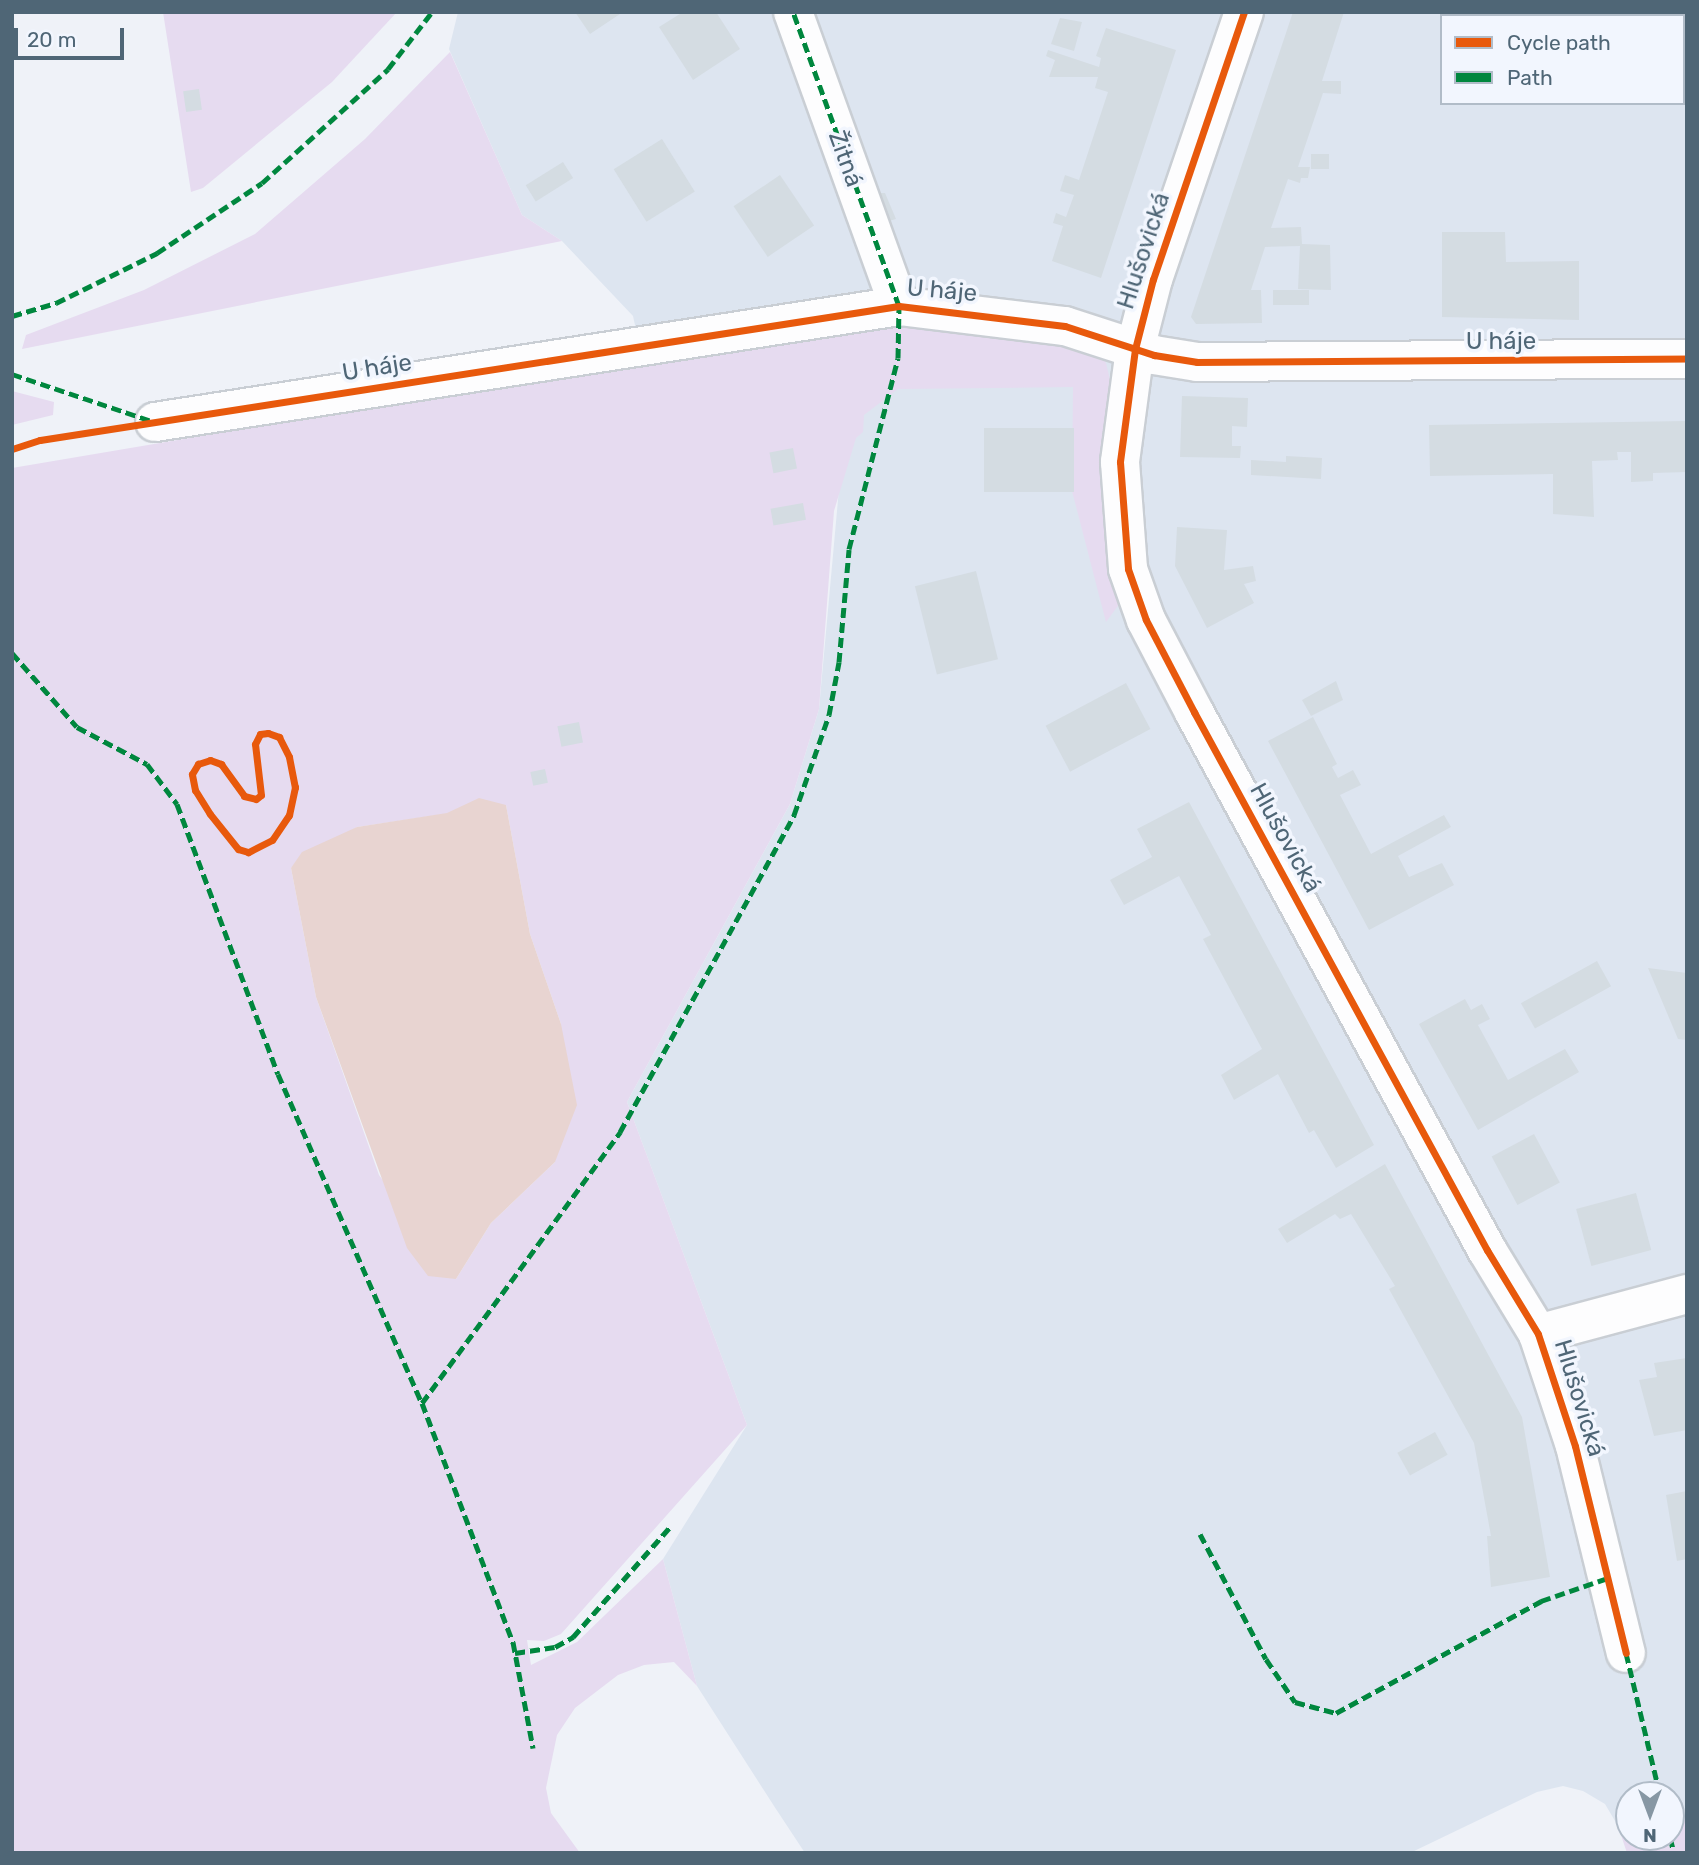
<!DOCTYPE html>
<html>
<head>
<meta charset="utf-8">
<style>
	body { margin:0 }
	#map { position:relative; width:1699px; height:1865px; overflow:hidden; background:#eff2f8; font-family:Rubik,sans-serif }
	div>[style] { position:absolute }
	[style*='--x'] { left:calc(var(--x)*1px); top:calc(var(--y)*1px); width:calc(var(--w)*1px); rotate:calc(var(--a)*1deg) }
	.residential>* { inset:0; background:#dde5f0 }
	.green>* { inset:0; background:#e6dbf0 }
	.water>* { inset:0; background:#e8d4d1 }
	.building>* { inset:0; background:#d4dce2; transform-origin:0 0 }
	.roads { filter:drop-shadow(2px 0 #c9ced4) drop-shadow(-2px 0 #c9ced4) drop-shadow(0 2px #c9ced4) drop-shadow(0 -2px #c9ced4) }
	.minor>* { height:38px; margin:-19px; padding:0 19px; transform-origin:19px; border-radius:19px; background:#fdfdfe }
	.quiet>* { height:5px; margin-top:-2.5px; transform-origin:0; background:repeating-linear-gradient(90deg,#00873e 0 10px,transparent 0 15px) }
	.cycleway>* { height:7px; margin:-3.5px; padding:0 3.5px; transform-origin:3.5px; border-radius:3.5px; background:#e8590c }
	span { translate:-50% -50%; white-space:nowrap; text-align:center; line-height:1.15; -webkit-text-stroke:7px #f2f6fe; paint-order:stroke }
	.street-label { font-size:24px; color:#4f6676 }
	.frame { position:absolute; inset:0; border:14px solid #4f6676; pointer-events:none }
	.legend { position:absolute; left:1440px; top:14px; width:245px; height:91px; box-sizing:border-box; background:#f2f6fe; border:2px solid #b1bcc8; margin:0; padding:9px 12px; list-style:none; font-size:21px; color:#4f6676 }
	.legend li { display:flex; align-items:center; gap:14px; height:35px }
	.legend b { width:35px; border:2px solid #b1bcc8 }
	.north { position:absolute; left:1615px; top:1781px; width:70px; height:70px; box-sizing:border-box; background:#f2f6fe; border:2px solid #b1bcc8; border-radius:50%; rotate:180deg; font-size:19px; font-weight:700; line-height:28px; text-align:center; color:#4f6676 }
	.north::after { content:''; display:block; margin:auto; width:24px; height:32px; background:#8797a4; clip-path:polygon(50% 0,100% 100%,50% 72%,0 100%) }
	.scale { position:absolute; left:14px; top:28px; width:110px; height:32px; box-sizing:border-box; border:4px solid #4f6676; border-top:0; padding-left:9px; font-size:21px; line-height:24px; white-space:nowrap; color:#4f6676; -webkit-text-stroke:5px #f2f6fe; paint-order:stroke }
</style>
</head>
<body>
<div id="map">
	<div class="residential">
		<div style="clip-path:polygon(evenodd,458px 12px,1687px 12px,1687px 1819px,1671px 1821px,1671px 1795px,1629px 1795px,1629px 1825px,1618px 1826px,1605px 1804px,1583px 1791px,1563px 1786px,1537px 1792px,1410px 1853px,805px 1853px,774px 1806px,697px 1686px,663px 1559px,747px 1425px,627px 1102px,790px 804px,819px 709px,845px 423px,643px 362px,633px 316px,562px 241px,522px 215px,449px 49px,458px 12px,1442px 16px,1683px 16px,1683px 103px,1442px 103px,1442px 16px)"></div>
	</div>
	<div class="green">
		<div style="clip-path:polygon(163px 12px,397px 12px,332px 82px,203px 188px,191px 192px)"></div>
		<div style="clip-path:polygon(450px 52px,522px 215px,562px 241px,22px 349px,26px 335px,144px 290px,255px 234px,365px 139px)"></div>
		<div style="clip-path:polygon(evenodd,900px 318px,1070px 346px,1097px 352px,1106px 363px,1111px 384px,1102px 505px,1120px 603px,1106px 622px,1072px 491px,1073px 387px,898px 389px,864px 415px,863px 432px,856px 438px,834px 511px,819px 709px,790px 804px,627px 1102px,747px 1425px,561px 1634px,544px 1641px,527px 1640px,531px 1665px,577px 1642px,663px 1559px,697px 1686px,674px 1662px,644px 1665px,618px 1675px,575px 1708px,557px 1735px,546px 1788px,551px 1813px,580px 1853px,12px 1853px,12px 468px,900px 318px,506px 805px,530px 934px,561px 1024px,555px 1162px,491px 1223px,456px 1279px,379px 1175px,316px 997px,291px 868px,357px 827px,506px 805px)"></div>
		<div style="clip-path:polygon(12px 391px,54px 402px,53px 415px,12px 425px)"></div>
		<div style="clip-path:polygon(1687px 1819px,1687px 1853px,1627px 1853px,1618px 1826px,1629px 1825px,1629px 1837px,1671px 1837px,1671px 1821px)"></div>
	</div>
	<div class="water">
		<div style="clip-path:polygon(479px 798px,506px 805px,530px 934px,561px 1024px,577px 1105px,555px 1162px,491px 1223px,456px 1279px,428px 1276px,407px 1248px,316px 997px,291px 868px,302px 852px,357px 827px,447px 813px)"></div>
	</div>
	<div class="building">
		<div style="clip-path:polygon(575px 12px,623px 12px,590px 34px)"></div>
		<div style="clip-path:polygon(683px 12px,716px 12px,740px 49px,693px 80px,659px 27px)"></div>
		<div style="clip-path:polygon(1293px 12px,1344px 12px,1322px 81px,1341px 81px,1341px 94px,1323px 93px,1298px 167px,1310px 167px,1308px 178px,1301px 178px,1300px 183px,1288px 179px,1271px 228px,1301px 227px,1302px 244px,1330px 245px,1331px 290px,1298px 289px,1300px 246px,1265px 247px,1251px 290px,1261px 290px,1262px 323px,1196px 324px,1191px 317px)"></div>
		<div style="clip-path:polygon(1060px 18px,1082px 22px,1074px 51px,1051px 44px)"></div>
		<div style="clip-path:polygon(1106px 28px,1176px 50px,1101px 278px,1052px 261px,1063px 226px,1053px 223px,1056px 213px,1066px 217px,1074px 195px,1060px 191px,1065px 175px,1079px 180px,1108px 92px,1095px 88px,1098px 77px,1049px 77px,1055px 60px,1046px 56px,1048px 50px,1099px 67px,1101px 58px,1096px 56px)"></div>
		<div style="left:199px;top:89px;width:21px;height:16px;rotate:82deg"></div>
		<div style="left:662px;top:139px;width:62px;height:57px;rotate:58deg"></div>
		<div style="left:1329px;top:154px;width:15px;height:18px;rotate:90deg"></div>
		<div style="left:563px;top:162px;width:19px;height:44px;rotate:58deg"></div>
		<div style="left:780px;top:175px;width:61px;height:56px;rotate:56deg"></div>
		<div style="clip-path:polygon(873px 193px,885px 193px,896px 219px,885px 222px)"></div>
		<div style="clip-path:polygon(1442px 232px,1505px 232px,1506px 262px,1579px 261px,1579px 320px,1442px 317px)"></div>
		<div style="left:1273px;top:290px;width:36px;height:15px"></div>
		<div style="clip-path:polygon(1182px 396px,1248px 398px,1247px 427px,1232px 426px,1232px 446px,1241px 446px,1240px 458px,1180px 457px)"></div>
		<div style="clip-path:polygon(1687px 421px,1687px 472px,1653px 473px,1653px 481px,1631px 482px,1631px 452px,1617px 452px,1618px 460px,1592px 461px,1594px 517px,1553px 514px,1553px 474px,1430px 476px,1429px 425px)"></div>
		<div style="left:984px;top:428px;width:90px;height:64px"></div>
		<div style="left:793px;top:448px;width:21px;height:24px;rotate:79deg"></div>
		<div style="clip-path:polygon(1286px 456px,1322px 458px,1321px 479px,1251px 475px,1251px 460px,1286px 462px)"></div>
		<div style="left:803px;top:503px;width:17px;height:33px;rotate:80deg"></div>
		<div style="clip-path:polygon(1177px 527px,1227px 530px,1224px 570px,1253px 566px,1256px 581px,1244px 584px,1254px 603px,1207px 628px,1175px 566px)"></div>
		<div style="left:976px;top:571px;width:91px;height:63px;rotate:76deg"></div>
		<div style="clip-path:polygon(1336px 681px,1343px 700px,1311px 716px,1302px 700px)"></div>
		<div style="left:1126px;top:683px;width:52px;height:91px;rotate:62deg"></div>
		<div style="clip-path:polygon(1313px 717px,1337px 764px,1332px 767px,1338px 778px,1353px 770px,1361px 785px,1340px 795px,1371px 854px,1444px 815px,1451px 827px,1398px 856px,1409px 877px,1442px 863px,1454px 885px,1369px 930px,1268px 741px)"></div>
		<div style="left:579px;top:722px;width:21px;height:22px;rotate:79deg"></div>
		<div style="left:545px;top:769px;width:14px;height:15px;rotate:78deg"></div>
		<div style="clip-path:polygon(1189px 802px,1374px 1145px,1336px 1168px,1314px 1130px,1309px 1133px,1278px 1074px,1234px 1100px,1221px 1075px,1262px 1049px,1203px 939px,1211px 935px,1179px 876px,1124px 905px,1110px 880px,1152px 857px,1137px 829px)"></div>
		<div style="left:1597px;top:961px;width:29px;height:87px;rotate:61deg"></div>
		<div style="clip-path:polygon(1648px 968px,1687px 973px,1687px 1040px,1678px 1039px)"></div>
		<div style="clip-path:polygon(1465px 999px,1471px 1010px,1482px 1004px,1490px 1019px,1478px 1025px,1508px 1080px,1565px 1049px,1579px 1072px,1478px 1130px,1419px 1024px)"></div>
		<div style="left:1534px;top:1134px;width:55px;height:48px;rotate:62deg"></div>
		<div style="clip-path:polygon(1385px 1164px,1522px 1417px,1550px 1577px,1491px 1587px,1487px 1536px,1491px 1536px,1474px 1443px,1389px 1289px,1395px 1286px,1351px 1214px,1340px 1219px,1335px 1214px,1287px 1243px,1278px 1229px)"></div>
		<div style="left:1636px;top:1193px;width:59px;height:62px;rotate:75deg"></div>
		<div style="clip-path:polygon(1687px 1358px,1687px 1430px,1654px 1436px,1639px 1380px,1657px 1377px,1654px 1363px)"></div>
		<div style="left:1435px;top:1432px;width:26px;height:43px;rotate:61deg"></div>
		<div style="clip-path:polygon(1687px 1491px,1687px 1559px,1677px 1561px,1666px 1495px)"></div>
	</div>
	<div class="roads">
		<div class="minor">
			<div style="--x:793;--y:12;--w:313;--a:70.2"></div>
			<div style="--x:1244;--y:12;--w:282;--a:108.8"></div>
			<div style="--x:1153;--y:279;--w:72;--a:104.4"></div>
			<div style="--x:1135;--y:349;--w:114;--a:97.6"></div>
			<div style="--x:1120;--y:462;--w:107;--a:85.7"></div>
			<div style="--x:1128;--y:569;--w:54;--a:70.6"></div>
			<div style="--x:1146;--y:620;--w:104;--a:62.4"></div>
			<div style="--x:1194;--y:712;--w:613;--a:61.43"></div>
			<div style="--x:1487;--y:1250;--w:98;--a:58.7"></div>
			<div style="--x:1538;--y:1334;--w:118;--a:71.7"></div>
			<div style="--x:1575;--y:1446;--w:213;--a:76.2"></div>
			<div style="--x:155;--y:422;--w:753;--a:-8.86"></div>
			<div style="--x:899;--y:306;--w:167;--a:6.9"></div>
			<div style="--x:1065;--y:326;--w:94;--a:18"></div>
			<div style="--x:1154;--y:355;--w:44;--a:9.2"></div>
			<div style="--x:1197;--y:362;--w:490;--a:-0.4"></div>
			<div style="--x:1538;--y:1334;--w:154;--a:-15"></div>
		</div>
	</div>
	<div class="quiet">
		<div style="--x:12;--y:316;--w:46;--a:-16.5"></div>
		<div style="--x:56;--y:303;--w:113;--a:-26.3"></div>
		<div style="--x:157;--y:253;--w:126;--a:-33.7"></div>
		<div style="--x:262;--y:183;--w:170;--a:-42.1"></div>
		<div style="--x:388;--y:69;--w:72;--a:-52.3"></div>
		<div style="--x:12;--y:374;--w:145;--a:18.6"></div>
		<div style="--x:12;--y:653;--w:98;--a:48.7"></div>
		<div style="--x:77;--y:727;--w:79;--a:27.9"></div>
		<div style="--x:147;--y:764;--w:50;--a:53.1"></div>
		<div style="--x:177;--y:804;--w:288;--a:69.5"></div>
		<div style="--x:278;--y:1074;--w:359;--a:66.4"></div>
		<div style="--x:422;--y:1403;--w:256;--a:69.2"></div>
		<div style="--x:513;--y:1642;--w:108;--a:79.3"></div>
		<div style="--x:422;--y:1403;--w:336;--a:-53.8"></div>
		<div style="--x:620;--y:1132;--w:362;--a:-61.2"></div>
		<div style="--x:794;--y:815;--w:106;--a:-70.7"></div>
		<div style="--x:829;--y:715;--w:54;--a:-79.3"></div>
		<div style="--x:839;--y:662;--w:113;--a:-84.9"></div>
		<div style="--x:849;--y:549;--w:197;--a:-75.6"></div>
		<div style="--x:898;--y:358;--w:52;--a:-88.9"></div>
		<div style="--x:899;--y:306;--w:313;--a:-109.8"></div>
		<div style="--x:1200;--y:1534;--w:141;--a:62.2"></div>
		<div style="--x:1266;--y:1659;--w:52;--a:56"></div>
		<div style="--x:1295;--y:1702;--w:42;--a:15"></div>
		<div style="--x:1336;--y:1713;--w:234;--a:-28.6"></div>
		<div style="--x:1541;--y:1601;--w:68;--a:-19"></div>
		<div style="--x:515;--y:1653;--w:40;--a:-8.5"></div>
		<div style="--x:555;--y:1647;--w:21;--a:-29"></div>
		<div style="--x:573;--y:1637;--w:147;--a:-48.6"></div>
		<div style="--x:1626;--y:1653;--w:146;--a:76.5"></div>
		<div style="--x:1670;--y:1837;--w:16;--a:76"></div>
	</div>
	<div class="cycleway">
		<div style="--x:1244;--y:12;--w:282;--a:108.8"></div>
		<div style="--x:1153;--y:279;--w:72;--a:104.4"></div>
		<div style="--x:1135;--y:349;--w:114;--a:97.6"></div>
		<div style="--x:1120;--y:462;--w:107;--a:85.7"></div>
		<div style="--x:1128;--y:569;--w:54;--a:70.6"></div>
		<div style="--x:1146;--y:620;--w:104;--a:62.4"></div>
		<div style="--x:1194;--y:712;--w:613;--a:61.43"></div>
		<div style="--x:1487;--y:1250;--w:98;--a:58.7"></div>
		<div style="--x:1538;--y:1334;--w:118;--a:71.7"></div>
		<div style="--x:1575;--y:1446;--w:213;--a:76.2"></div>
		<div style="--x:12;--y:449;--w:29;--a:-18"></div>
		<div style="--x:40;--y:440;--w:869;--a:-8.87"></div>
		<div style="--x:899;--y:306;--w:167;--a:6.9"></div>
		<div style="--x:1065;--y:326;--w:94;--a:18"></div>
		<div style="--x:1154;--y:355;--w:44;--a:9.2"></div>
		<div style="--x:1197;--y:362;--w:490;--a:-0.4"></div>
		<div style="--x:268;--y:733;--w:12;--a:20"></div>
		<div style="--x:279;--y:737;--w:22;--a:63"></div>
		<div style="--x:289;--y:757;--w:31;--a:79"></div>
		<div style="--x:295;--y:787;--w:29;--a:102"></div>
		<div style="--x:289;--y:815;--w:30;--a:124"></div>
		<div style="--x:272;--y:840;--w:27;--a:153"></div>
		<div style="--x:248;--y:852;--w:10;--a:-163"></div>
		<div style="--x:238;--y:849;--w:45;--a:-128.7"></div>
		<div style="--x:210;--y:814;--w:28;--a:-122"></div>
		<div style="--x:195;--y:790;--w:16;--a:-101"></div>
		<div style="--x:192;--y:774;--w:12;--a:-59"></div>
		<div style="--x:198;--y:764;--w:13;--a:-18"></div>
		<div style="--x:210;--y:760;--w:12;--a:20"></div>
		<div style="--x:221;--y:764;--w:39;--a:54"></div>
		<div style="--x:244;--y:796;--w:12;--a:14"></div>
		<div style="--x:256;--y:799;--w:6;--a:-39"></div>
		<div style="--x:261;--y:795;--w:51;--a:-96.7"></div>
		<div style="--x:255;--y:744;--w:11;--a:-63"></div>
		<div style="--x:260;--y:734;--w:8;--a:-7"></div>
	</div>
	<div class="street-label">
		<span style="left:845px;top:159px;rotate:70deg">Žitná</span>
		<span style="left:1144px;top:251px;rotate:-72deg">Hlušovická</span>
		<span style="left:942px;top:291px;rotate:5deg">U háje</span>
		<span style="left:1501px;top:342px">U háje</span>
		<span style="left:377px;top:368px;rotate:-9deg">U háje</span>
		<span style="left:1285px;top:838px;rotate:61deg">Hlušovická</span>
		<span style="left:1579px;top:1398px;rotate:73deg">Hlušovická</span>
	</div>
	<div class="frame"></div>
	<ul class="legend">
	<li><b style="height:9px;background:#e8590c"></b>Cycle path</li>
	<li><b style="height:9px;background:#00873e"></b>Path</li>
	</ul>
	<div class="north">N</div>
	<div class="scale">20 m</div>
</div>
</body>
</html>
